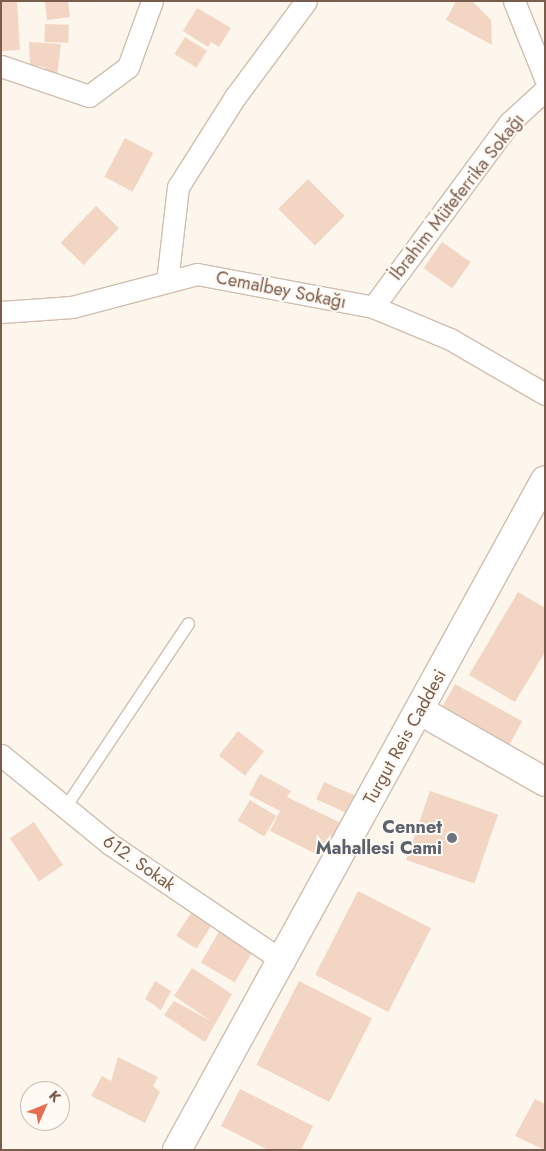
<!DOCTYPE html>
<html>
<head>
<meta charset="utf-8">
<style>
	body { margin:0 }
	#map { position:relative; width:546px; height:1151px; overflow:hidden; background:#fdf6ec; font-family:Jost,sans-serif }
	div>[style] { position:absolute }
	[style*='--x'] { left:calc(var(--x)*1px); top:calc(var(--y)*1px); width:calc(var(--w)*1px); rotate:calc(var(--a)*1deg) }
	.building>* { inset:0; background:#f3d5c3; transform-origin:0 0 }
	.roads { filter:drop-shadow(1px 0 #d1beb0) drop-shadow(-1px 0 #d1beb0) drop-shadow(0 1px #d1beb0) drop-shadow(0 -1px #d1beb0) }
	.lane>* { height:11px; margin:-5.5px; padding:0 5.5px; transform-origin:5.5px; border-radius:5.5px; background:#fff }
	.street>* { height:21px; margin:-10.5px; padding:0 10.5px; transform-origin:10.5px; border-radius:10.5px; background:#fff }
	.secondary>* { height:28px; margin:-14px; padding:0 14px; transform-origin:14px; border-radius:14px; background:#fff }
	.dots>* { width:14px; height:14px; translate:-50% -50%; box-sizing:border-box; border:2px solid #fffaf3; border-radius:50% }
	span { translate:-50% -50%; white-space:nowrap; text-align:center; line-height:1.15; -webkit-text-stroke:4px #fffaf3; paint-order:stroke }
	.street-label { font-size:18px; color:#7a5c4d }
	.worship-label { font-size:18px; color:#5b616d; font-weight:700 }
	.right { translate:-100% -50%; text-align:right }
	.frame { position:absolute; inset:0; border:2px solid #7a5c4d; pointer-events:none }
	.north { position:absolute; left:20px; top:1081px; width:50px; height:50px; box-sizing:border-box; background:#fffaf3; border:1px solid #cabbb1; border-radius:50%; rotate:46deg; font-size:14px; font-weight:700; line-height:20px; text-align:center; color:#7a5c4d }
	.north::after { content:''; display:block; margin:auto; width:18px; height:22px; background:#e76f51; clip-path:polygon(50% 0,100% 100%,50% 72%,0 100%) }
</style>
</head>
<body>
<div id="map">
	<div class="building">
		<div style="clip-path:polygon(1px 1px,17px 1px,20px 50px,1px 51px)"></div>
		<div style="clip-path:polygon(45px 1px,68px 1px,70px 17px,47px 20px)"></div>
		<div style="clip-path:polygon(456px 1px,472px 1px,491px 20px,492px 45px,446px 20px)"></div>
		<div style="clip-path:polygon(197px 8px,231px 28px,219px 47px,211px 42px,208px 47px,183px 31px)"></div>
		<div style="left:45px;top:24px;width:24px;height:18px;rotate:2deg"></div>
		<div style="left:185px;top:37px;width:26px;height:20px;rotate:32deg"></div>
		<div style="clip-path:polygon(29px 42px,61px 44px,57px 77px,44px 75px,45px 67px,30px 65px)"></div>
		<div style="left:125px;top:138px;width:32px;height:44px;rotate:28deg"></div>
		<div style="left:308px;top:179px;width:52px;height:42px;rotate:45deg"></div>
		<div style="left:96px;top:206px;width:32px;height:51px;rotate:44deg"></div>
		<div style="left:442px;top:242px;width:35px;height:32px;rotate:35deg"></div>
		<div style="clip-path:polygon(518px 592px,545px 608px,545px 652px,515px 702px,469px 675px)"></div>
		<div style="left:455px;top:684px;width:77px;height:39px;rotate:29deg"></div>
		<div style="left:238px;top:731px;width:33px;height:31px;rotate:38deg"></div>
		<div style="clip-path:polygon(260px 774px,291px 791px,287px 797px,343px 824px,326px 859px,270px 831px,280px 811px,249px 795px)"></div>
		<div style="left:324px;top:782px;width:37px;height:19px;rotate:24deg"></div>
		<div style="left:430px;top:791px;width:72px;height:73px;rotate:19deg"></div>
		<div style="left:250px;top:800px;width:31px;height:24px;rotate:31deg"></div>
		<div style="left:34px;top:822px;width:52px;height:29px;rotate:56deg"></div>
		<div style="left:358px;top:891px;width:82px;height:94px;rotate:27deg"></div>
		<div style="left:191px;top:913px;width:24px;height:27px;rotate:33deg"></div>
		<div style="left:221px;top:928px;width:39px;height:40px;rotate:30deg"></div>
		<div style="clip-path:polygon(192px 968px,232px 994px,205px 1042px,164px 1015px,174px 1001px,211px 1021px,174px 996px)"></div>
		<div style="clip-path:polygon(155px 981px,171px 991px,161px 1010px,145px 999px)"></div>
		<div style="left:299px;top:981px;width:82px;height:94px;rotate:27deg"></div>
		<div style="clip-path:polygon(118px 1057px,158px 1077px,153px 1086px,160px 1092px,145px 1123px,91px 1096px,102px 1076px,111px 1081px)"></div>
		<div style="clip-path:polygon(240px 1089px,313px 1126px,301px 1150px,268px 1150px,221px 1126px)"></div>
		<div style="clip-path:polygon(535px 1099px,545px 1104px,545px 1150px,515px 1136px)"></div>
	</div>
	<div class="roads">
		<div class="lane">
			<div style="--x:65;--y:807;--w:221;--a:-56.2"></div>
		</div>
		<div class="street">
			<div style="--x:514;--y:1;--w:83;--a:68.1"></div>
			<div style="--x:1;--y:66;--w:93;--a:18.8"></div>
			<div style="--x:89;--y:96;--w:49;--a:-36.6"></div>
			<div style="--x:128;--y:67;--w:70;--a:-70"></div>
			<div style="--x:167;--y:282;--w:96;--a:-83.4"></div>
			<div style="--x:178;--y:187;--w:107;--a:-57.7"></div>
			<div style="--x:235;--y:97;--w:119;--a:-53.5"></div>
			<div style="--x:373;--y:307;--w:230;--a:-53.5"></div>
			<div style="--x:510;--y:122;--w:47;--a:-42.4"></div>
			<div style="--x:1;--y:312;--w:71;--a:-4"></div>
			<div style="--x:72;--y:307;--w:129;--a:-14.8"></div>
			<div style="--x:197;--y:274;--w:179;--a:10.6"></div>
			<div style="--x:373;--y:307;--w:83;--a:22.6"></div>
			<div style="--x:450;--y:339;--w:110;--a:30.1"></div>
			<div style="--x:1;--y:755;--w:141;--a:39.2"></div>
			<div style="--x:110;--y:844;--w:210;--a:34.1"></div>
		</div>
		<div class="secondary">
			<div style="--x:419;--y:710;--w:145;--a:29.7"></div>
			<div style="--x:177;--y:1150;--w:764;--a:-61.22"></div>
		</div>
	</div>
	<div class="dots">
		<div style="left:452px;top:838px;background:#6b7280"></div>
	</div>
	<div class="street-label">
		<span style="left:457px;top:197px;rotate:-52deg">İbrahim Müteferrika Sokağı</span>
		<span style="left:281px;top:290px;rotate:11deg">Cemalbey Sokağı</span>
		<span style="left:405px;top:737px;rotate:-61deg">Turgut Reis Caddesi</span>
		<span style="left:139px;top:863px;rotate:35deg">612. Sokak</span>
	</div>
	<div class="worship-label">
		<span class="right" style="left:442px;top:838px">Cennet<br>Mahallesi Cami</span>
	</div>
	<div class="frame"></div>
	<div class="north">K</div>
</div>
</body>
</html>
